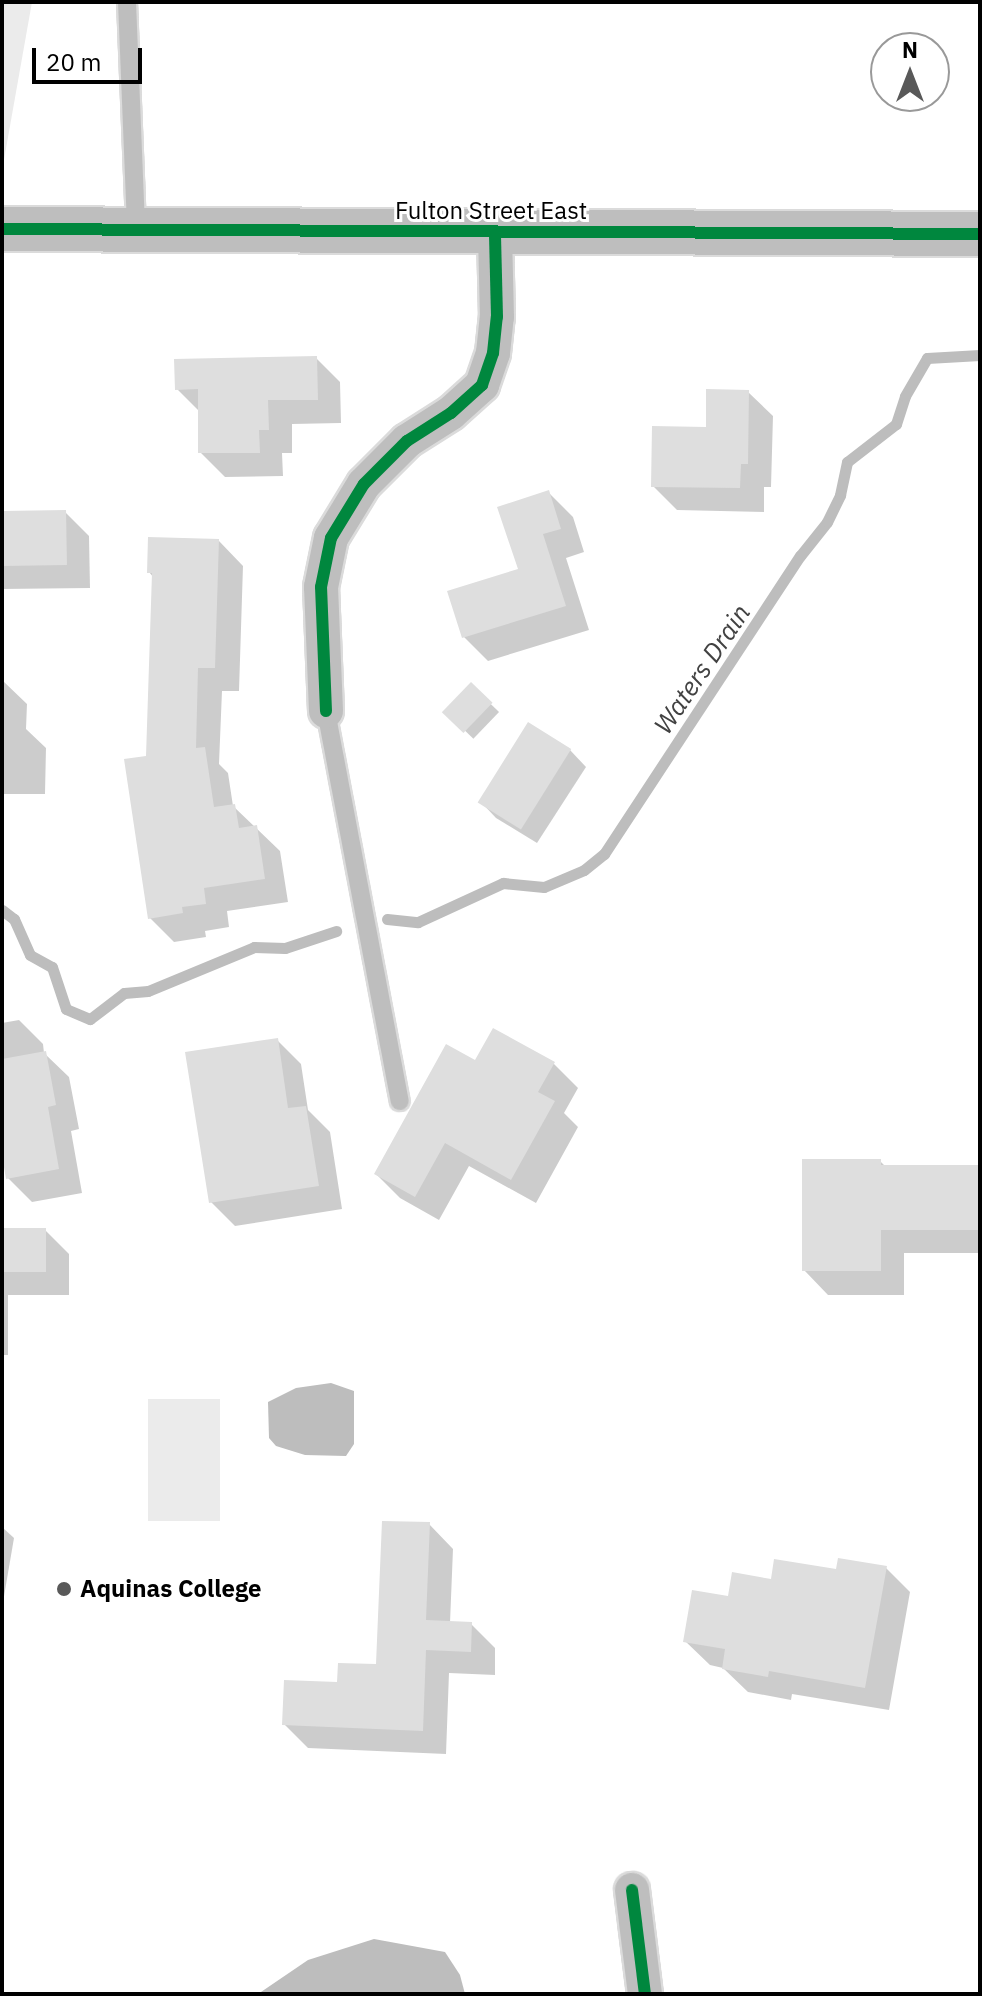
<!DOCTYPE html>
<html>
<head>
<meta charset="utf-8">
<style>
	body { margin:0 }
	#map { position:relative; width:982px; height:1996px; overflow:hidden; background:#fff; font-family:"IBM Plex Sans",sans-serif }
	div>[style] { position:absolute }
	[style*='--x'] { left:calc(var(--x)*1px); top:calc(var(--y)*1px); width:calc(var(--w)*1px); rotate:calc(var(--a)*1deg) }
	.green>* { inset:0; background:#ebebeb; transform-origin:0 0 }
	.water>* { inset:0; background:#bdbdbd }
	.shadow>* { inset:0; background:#0003; transform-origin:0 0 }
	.stream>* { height:11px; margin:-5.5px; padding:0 5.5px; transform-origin:5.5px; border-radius:5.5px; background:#bdbdbd }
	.building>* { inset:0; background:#dedede; transform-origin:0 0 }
	.roads { filter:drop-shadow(2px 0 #dbdbdb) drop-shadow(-2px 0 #dbdbdb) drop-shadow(0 2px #dbdbdb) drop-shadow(0 -2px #dbdbdb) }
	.service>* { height:18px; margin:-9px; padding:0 9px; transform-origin:9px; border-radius:9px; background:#bebebe }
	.minor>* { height:34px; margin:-17px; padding:0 17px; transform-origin:17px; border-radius:17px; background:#bebebe }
	.primary>* { height:44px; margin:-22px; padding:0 22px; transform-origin:22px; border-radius:22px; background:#bebebe }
	.cycleway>* { height:12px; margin:-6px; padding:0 6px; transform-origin:6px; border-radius:6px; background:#00873e }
	.dots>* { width:22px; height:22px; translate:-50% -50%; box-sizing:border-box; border:4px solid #fff; border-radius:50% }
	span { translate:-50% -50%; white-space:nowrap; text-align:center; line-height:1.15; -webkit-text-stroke:6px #fff; paint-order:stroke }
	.street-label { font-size:24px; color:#000 }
	.poi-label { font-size:24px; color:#000; font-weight:700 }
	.left { translate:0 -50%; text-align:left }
	.water-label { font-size:26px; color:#424242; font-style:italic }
	.frame { position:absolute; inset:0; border:4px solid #000; pointer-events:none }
	.north { position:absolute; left:870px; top:32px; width:80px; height:80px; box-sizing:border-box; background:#fff; border:2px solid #999; border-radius:50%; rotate:0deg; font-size:22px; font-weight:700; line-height:32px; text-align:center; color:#000 }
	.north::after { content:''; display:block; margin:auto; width:28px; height:36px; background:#595959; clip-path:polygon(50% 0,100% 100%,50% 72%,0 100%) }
	.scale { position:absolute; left:32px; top:48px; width:110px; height:36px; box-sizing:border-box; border:4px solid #000; border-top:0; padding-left:10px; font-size:24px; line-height:28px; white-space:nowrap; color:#000; -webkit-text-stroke:6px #fff; paint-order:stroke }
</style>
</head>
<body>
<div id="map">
	<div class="green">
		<div style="clip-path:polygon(2px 2px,32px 2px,2px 171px)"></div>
		<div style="left:148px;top:1399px;width:72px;height:122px"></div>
	</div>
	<div class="water">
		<div style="clip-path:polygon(331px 1383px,354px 1391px,354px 1444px,346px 1456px,305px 1455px,276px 1446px,269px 1438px,268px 1402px,296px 1388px)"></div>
		<div style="clip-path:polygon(374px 1939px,445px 1952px,460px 1975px,465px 1994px,258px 1994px,308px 1960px)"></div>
	</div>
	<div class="shadow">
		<div style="clip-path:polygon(316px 358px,340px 382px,341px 423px,292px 424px,292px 453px,282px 453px,283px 476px,225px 477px,200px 452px,200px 412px,177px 389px)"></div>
		<div style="clip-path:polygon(748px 392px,773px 416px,771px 487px,764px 487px,764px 512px,677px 510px,653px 486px)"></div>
		<div style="clip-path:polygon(549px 493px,573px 517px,584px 552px,566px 558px,589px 630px,488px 661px,464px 637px,520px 570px)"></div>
		<div style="clip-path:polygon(65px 512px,89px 536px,90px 588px,2px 589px,2px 513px)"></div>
		<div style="clip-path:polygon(219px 541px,243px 566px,239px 691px,222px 691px,219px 764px,228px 773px,233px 806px,280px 851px,288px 902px,227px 911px,229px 927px,205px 931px,206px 937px,174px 942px,150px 918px,148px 757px,154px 578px,149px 572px)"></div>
		<div style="clip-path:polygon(2px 680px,27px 704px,26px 729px,46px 748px,45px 794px,2px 794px)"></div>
		<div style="left:471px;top:685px;width:39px;height:37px;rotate:44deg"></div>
		<div style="clip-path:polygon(570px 750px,586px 767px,537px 843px,496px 818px,480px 801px)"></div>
		<div style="clip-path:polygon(19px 1020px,43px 1044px,44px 1053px,69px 1077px,79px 1129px,71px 1131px,82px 1193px,32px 1202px,8px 1178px,2px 1144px,2px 1023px)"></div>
		<div style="clip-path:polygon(494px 1031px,554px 1064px,578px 1088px,564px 1113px,578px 1127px,536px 1203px,469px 1166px,439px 1220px,400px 1198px,376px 1174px,476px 1063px)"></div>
		<div style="clip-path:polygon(277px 1040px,301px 1064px,308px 1110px,330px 1132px,342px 1209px,235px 1226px,211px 1202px)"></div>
		<div style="clip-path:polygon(880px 1161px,886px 1167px,980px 1167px,980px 1253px,904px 1253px,904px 1295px,828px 1295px,804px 1270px)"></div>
		<div style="clip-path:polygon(2px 1230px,45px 1230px,69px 1254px,69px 1295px,8px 1295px,8px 1355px,2px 1355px)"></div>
		<div style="clip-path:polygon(429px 1524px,453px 1549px,450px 1623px,471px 1624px,495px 1648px,495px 1675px,449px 1673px,446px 1754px,308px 1748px,284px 1724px,339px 1684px,378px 1667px)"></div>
		<div style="clip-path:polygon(2px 1527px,14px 1538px,2px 1608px)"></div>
		<div style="clip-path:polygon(886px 1568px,910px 1592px,889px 1710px,792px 1694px,791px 1700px,748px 1692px,723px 1668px,710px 1665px,685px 1641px,730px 1598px,772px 1581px)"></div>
	</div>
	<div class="stream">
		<div style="--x:2;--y:910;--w:15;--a:37"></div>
		<div style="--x:14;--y:919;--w:39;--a:66"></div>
		<div style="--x:30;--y:955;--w:25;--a:29"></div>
		<div style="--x:52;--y:967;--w:44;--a:71.6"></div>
		<div style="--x:66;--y:1009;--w:26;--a:23"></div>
		<div style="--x:90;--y:1019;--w:43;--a:-37.4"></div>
		<div style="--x:124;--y:993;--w:24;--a:-5"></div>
		<div style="--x:148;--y:991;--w:115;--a:-22.5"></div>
		<div style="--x:254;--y:947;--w:31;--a:2"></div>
		<div style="--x:285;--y:948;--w:54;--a:-18.4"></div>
		<div style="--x:387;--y:919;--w:31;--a:6"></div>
		<div style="--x:418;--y:922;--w:94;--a:-24.6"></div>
		<div style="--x:503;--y:883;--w:41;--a:5.6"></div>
		<div style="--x:544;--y:887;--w:43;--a:-23"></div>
		<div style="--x:584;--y:870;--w:26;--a:-39"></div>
		<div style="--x:604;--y:854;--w:357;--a:-56.7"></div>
		<div style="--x:800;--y:556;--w:43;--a:-51.5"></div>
		<div style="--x:827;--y:522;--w:30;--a:-64"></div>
		<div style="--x:840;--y:495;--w:34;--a:-78"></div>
		<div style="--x:847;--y:462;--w:62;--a:-37.8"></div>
		<div style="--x:896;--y:424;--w:29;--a:-72"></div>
		<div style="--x:905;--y:396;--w:44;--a:-59.9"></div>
		<div style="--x:927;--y:358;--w:53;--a:-3.2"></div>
	</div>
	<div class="building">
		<div style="clip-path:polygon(317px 356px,318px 400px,268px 400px,269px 430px,259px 430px,260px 453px,198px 453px,198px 389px,175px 390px,174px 359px)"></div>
		<div style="clip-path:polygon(706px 389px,749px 390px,748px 464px,741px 464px,740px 488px,651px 487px,652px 426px,706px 427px)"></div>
		<div style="clip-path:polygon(549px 490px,561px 529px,543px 534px,566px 606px,462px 638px,447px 591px,518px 569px,497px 507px)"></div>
		<div style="left:66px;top:510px;width:55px;height:64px;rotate:89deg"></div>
		<div style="clip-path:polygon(148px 537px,219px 539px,215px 668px,198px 668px,196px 748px,205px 747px,214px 807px,235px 804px,239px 828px,257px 825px,265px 879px,204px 888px,206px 904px,182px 907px,183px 913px,148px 919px,124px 759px,146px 756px,152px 573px,147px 573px)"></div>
		<div style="left:471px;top:682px;width:30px;height:42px;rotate:44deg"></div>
		<div style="left:528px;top:722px;width:51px;height:95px;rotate:32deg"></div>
		<div style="clip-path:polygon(493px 1028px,555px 1062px,538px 1092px,555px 1101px,511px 1180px,445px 1143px,415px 1197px,374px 1174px,446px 1044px,475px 1060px)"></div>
		<div style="clip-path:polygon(278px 1038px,288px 1108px,306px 1106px,319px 1186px,209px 1203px,185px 1052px)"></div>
		<div style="clip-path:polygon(46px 1051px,56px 1105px,48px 1107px,59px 1169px,6px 1179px,2px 1155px,2px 1059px)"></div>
		<div style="clip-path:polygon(802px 1159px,881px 1159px,881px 1165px,980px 1165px,980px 1230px,881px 1230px,881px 1271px,802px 1271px)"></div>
		<div style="left:2px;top:1228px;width:44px;height:44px"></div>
		<div style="clip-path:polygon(382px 1521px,430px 1522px,426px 1620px,472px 1622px,471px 1652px,426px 1650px,423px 1731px,282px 1725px,284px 1680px,337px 1682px,338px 1663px,376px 1664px)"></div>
		<div style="clip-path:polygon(838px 1558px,887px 1566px,865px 1688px,769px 1671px,768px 1677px,722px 1669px,725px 1649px,683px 1642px,692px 1590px,728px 1596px,732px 1572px,771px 1579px,774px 1559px,836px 1569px)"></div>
	</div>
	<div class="roads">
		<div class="service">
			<div style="--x:127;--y:2;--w:227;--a:87.7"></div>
			<div style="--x:326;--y:711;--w:397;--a:79.3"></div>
		</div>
		<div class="minor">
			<div style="--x:326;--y:711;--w:124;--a:-92.3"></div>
			<div style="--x:321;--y:587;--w:50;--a:-78.5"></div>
			<div style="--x:331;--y:538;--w:63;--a:-58.6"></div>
			<div style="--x:364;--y:484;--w:61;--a:-45"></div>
			<div style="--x:407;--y:441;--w:52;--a:-32.5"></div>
			<div style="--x:451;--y:413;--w:42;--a:-42.1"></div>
			<div style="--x:482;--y:385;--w:34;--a:-71"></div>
			<div style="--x:493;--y:353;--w:36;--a:-84"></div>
			<div style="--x:497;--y:317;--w:84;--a:-91.4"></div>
			<div style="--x:632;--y:1890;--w:105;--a:82.9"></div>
		</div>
		<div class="primary">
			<div style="--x:2;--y:229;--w:978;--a:0.29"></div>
		</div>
	</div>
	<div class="cycleway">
		<div style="--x:2;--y:229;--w:978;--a:0.29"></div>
		<div style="--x:326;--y:711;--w:124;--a:-92.3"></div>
		<div style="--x:321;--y:587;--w:50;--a:-78.5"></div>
		<div style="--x:331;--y:538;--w:63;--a:-58.6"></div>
		<div style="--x:364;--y:484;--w:61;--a:-45"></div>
		<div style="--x:407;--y:441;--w:52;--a:-32.5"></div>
		<div style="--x:451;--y:413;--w:42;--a:-42.1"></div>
		<div style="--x:482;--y:385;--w:34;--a:-71"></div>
		<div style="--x:493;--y:353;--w:36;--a:-84"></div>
		<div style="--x:497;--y:317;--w:84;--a:-91.4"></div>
		<div style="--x:632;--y:1890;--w:105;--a:82.9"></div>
	</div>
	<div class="dots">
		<div style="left:64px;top:1589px;background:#595959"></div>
	</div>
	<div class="street-label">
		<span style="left:491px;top:211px">Fulton Street East</span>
	</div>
	<div class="poi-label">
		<span class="left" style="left:80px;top:1589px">Aquinas College</span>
	</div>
	<div class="water-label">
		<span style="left:702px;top:669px;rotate:-56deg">Waters Drain</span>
	</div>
	<div class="frame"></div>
	<div class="north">N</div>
	<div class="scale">20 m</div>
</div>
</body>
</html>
